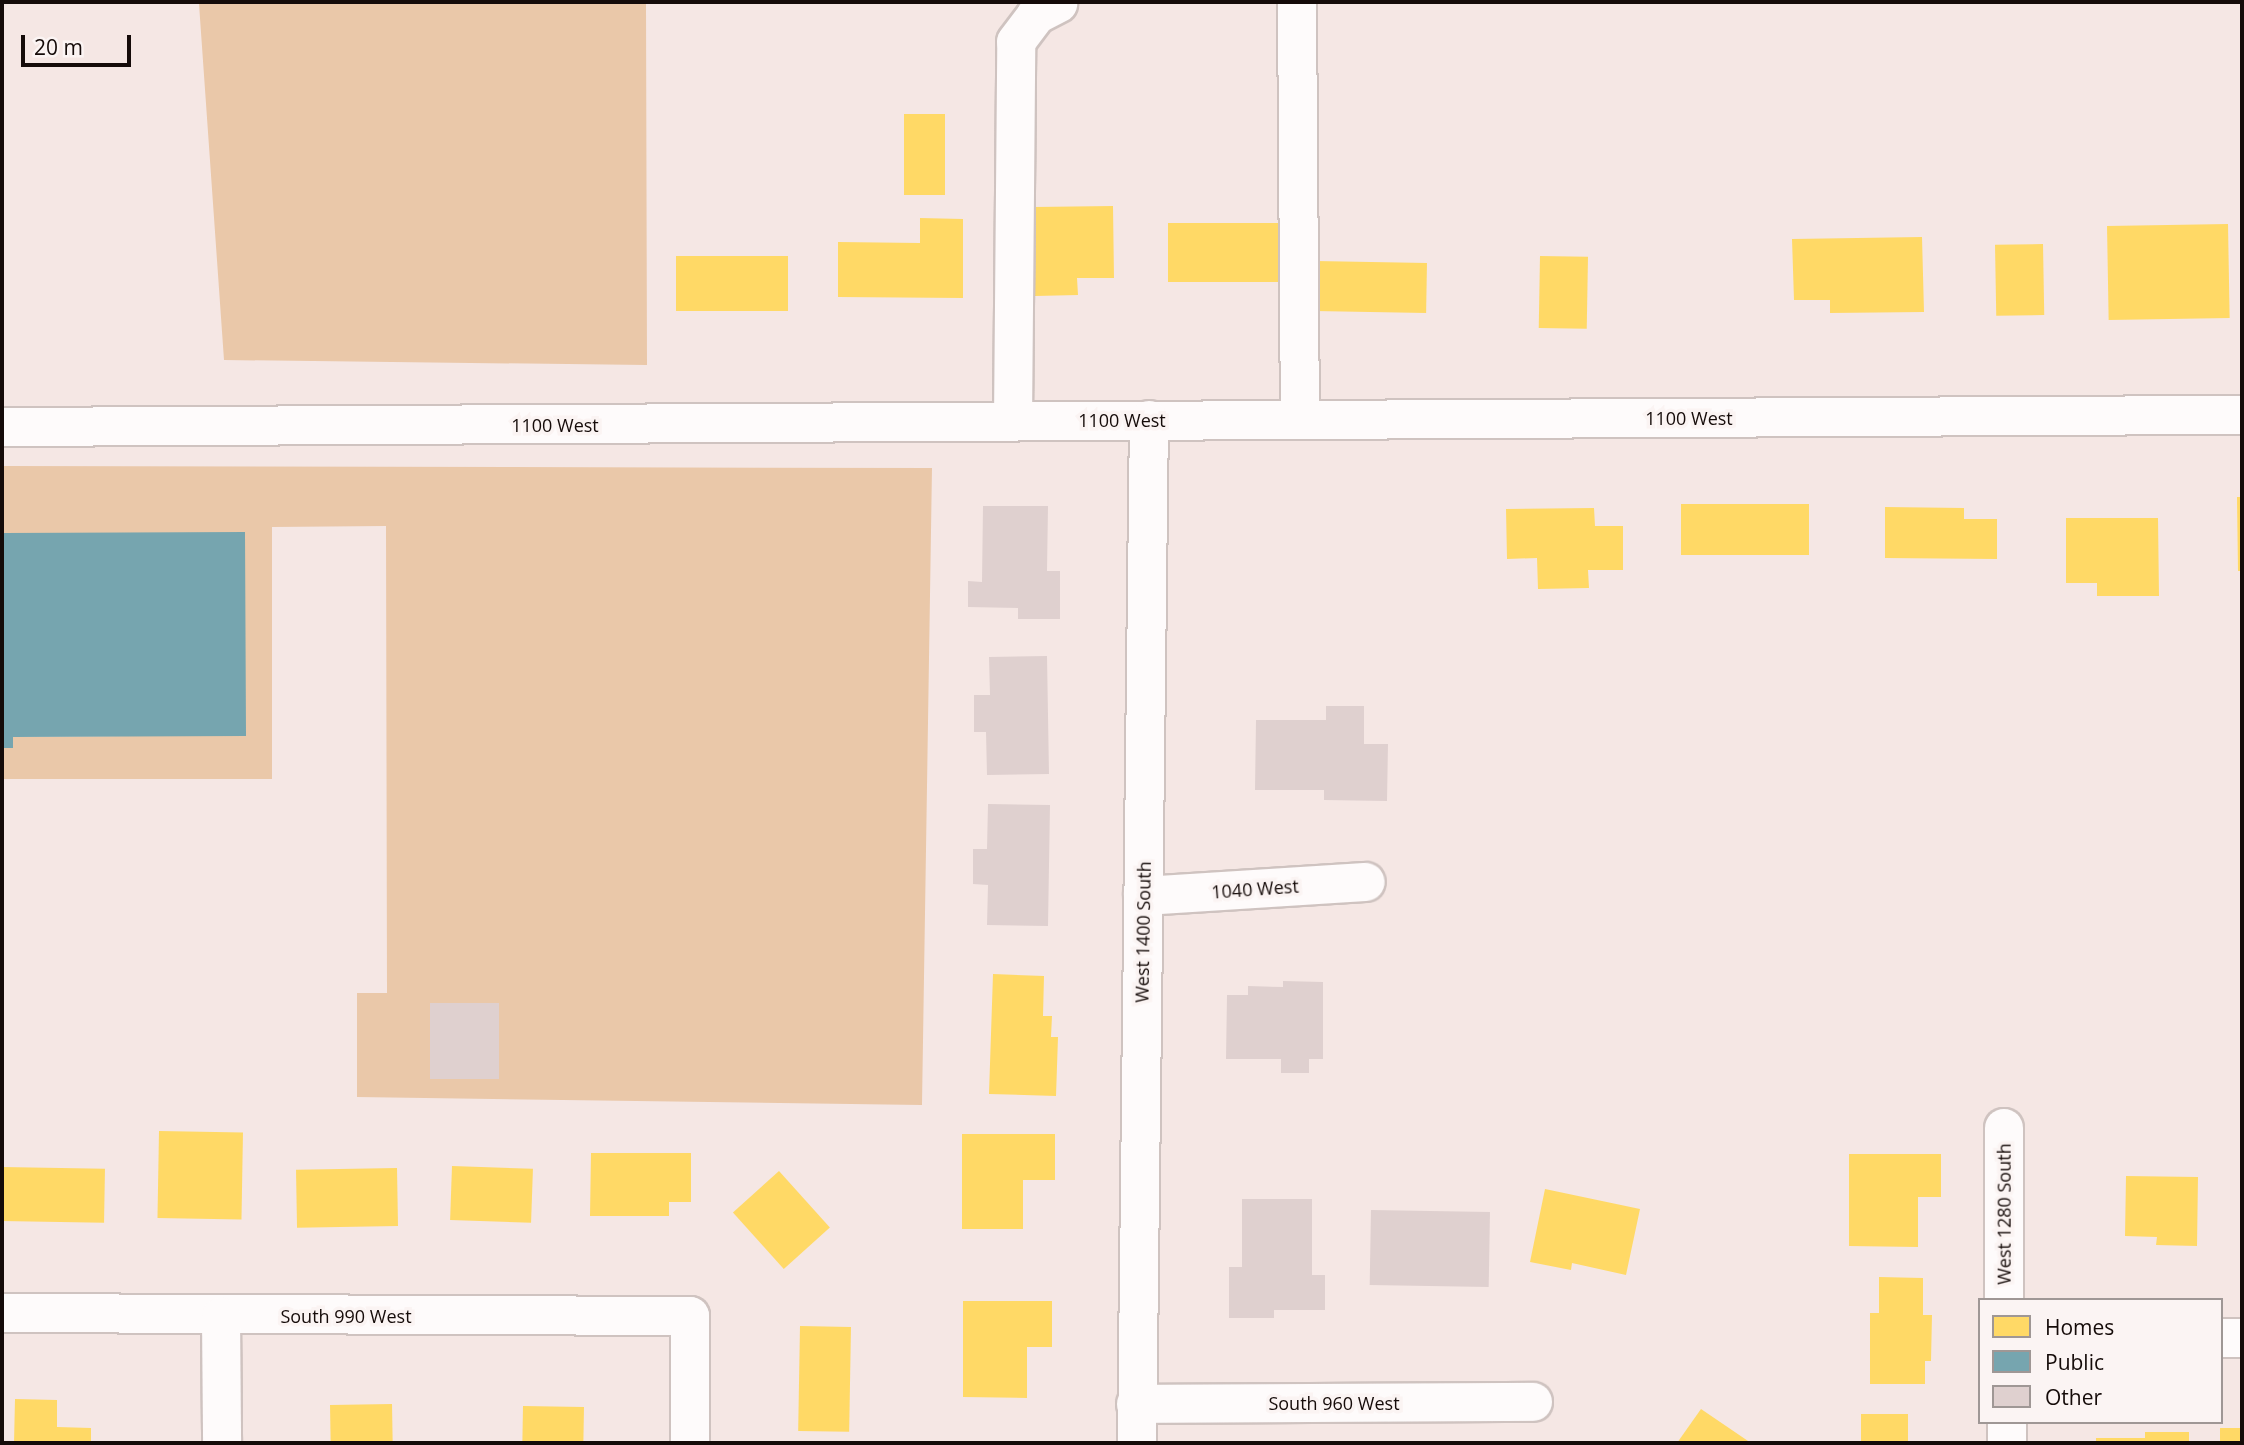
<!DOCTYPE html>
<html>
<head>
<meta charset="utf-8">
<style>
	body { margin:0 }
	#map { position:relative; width:2244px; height:1445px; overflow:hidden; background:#f5e7e4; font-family:"Open Sans",sans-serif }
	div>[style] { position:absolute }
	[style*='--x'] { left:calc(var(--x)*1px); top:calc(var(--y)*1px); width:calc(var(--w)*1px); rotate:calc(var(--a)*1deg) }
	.green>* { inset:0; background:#eac8a9 }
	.homes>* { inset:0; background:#ffd966; transform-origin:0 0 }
	.public>* { inset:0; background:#76a5af }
	.building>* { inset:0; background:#dfd0cf; transform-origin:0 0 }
	.roads { filter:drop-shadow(2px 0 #cfc3c0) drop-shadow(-2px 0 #cfc3c0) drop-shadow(0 2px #cfc3c0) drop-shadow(0 -2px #cfc3c0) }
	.minor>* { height:38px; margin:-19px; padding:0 19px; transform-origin:19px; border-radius:19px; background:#fefbfb }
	span { translate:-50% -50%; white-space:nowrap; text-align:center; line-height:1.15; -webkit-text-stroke:7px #fbf4f3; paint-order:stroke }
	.street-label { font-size:18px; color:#150b09 }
	.frame { position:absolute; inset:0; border:4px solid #150b09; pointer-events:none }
	.legend { position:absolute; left:1978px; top:1298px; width:245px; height:126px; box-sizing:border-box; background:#fbf4f3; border:2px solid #9f9795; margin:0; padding:9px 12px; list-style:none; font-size:21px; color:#150b09 }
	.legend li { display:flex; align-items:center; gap:14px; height:35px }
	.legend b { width:35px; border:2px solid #9f9795 }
	.scale { position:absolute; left:21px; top:35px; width:110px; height:32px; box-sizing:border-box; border:4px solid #150b09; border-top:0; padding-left:9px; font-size:21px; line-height:24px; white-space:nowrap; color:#150b09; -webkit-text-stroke:5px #fbf4f3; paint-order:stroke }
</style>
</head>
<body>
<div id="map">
	<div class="green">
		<div style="clip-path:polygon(646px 2px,647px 365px,224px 360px,199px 4px,2px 3px)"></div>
		<div style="clip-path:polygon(2px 466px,932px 468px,922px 1105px,357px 1097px,357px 993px,387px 993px,386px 526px,272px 527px,272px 779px,2px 779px,2px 748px,13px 748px,13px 737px,246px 735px,4px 533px)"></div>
	</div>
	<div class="homes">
		<div style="left:904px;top:114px;width:41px;height:81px"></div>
		<div style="clip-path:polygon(1113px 206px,1114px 278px,1077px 278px,1078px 295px,1035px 296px,1034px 207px)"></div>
		<div style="clip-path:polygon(920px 218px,963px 219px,963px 298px,838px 297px,838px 242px,920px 243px)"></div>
		<div style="left:1168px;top:223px;width:122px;height:59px"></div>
		<div style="left:2228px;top:224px;width:94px;height:121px;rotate:89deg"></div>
		<div style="clip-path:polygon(1922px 237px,1924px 312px,1830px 313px,1830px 300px,1794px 300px,1792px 239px)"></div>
		<div style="left:2043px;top:244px;width:71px;height:48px;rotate:89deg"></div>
		<div style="left:676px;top:256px;width:112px;height:55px"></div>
		<div style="left:1540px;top:256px;width:48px;height:72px;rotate:1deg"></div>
		<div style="left:1315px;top:261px;width:112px;height:50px;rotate:1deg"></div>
		<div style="clip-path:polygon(2237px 497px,2242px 497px,2242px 571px,2238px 571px)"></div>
		<div style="left:1681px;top:504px;width:128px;height:51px"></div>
		<div style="clip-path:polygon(1885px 507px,1964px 508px,1964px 519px,1997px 519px,1997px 559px,1885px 558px)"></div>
		<div style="clip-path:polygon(1594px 508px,1595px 526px,1623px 526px,1623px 570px,1588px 570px,1589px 588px,1538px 589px,1537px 558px,1507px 559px,1506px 509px)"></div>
		<div style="clip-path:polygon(2066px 518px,2158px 518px,2159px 596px,2097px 596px,2097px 583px,2066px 583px)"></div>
		<div style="clip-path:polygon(993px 974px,1044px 976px,1043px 1016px,1052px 1016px,1051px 1037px,1058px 1037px,1056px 1096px,989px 1094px)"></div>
		<div style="left:159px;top:1131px;width:84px;height:87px;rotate:1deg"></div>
		<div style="clip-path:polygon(962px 1134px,1055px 1134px,1055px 1180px,1023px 1180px,1023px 1229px,962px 1229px)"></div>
		<div style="clip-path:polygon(591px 1153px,691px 1153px,691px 1202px,669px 1202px,669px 1216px,590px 1216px)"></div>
		<div style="clip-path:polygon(1849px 1154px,1941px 1154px,1941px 1197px,1918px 1197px,1918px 1247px,1849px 1246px)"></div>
		<div style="left:452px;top:1166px;width:81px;height:54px;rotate:2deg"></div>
		<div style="left:2px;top:1167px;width:103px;height:54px;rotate:1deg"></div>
		<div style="left:397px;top:1168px;width:58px;height:101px;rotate:89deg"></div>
		<div style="left:779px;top:1171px;width:76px;height:62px;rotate:48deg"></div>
		<div style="clip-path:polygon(2126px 1176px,2198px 1177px,2197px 1246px,2156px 1245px,2157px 1237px,2125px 1236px)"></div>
		<div style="clip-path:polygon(1545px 1189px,1640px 1209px,1626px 1275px,1572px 1263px,1571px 1270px,1530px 1262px)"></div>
		<div style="clip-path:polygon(1879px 1277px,1923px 1278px,1923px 1315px,1932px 1315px,1931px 1361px,1925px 1361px,1925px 1384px,1870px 1384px,1870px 1313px,1879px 1313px)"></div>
		<div style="clip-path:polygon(963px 1301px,1052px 1301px,1052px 1347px,1027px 1347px,1027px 1398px,963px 1397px)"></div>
		<div style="left:800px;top:1326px;width:51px;height:105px;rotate:1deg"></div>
		<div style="clip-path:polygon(15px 1399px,57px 1400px,57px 1427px,91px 1428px,91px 1443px,14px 1443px)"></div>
		<div style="left:392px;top:1404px;width:39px;height:62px;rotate:89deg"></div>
		<div style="left:523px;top:1406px;width:61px;height:37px;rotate:1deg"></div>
		<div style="clip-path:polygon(1701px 1409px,1751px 1443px,1677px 1443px)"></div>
		<div style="left:1861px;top:1414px;width:47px;height:29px"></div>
		<div style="left:2220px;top:1428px;width:22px;height:15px"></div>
		<div style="clip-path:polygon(2145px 1432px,2189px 1432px,2189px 1443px,2096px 1443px,2096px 1438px,2145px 1438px)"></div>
	</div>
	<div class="public">
		<div style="clip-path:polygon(2px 520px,4px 533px,245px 532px,246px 736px,13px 737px,13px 748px,2px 748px)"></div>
	</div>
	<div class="building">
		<div style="clip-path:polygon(983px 506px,1048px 506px,1047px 571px,1060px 571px,1060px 619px,1018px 619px,1018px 608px,968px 607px,968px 581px,982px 582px)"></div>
		<div style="clip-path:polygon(1047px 656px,1049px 774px,987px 775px,986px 732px,974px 732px,974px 695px,990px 695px,989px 657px)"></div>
		<div style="clip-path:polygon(1326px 706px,1364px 706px,1364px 744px,1388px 744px,1387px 801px,1324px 800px,1324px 790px,1255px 790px,1256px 720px,1326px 720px)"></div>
		<div style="clip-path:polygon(988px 804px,1050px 805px,1048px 926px,987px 925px,988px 885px,973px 884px,973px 849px,987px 849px)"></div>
		<div style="clip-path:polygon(1283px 981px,1323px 982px,1323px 1059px,1309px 1059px,1309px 1073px,1281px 1073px,1281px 1059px,1226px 1059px,1227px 995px,1248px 995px,1248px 986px,1283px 987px)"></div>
		<div style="left:430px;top:1003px;width:69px;height:76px"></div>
		<div style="clip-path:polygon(1242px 1199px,1312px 1199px,1312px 1275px,1325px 1275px,1325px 1310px,1274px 1310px,1274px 1318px,1229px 1318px,1229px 1267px,1242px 1267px)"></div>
		<div style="left:1371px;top:1210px;width:119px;height:75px;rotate:1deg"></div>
	</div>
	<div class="roads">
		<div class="minor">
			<div style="--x:1297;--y:2;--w:418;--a:89.6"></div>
			<div style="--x:1013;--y:421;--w:379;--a:-89.5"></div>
			<div style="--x:1016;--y:42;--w:34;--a:-53"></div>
			<div style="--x:1036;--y:15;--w:25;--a:-27"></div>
			<div style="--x:2;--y:427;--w:2240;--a:-0.31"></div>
			<div style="--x:1143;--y:896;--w:223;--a:-3.6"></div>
			<div style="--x:2004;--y:1128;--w:172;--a:90"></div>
			<div style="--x:2;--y:1313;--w:688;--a:0.25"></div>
			<div style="--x:690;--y:1316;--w:127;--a:90"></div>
			<div style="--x:221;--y:1317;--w:126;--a:89.5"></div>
			<div style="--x:2221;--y:1338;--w:21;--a:0"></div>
			<div style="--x:1136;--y:1404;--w:397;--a:-0.3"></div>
			<div style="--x:2007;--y:1422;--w:21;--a:90"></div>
			<div style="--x:1137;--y:1443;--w:1023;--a:-89.33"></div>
		</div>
	</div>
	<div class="street-label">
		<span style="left:1689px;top:418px">1100 West</span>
		<span style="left:1122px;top:420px">1100 West</span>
		<span style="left:555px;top:425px">1100 West</span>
		<span style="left:1255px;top:889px;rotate:-4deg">1040 West</span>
		<span style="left:1143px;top:932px;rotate:-89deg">West 1400 South</span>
		<span style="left:2004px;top:1214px;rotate:-90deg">West 1280 South</span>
		<span style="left:346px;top:1316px">South 990 West</span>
		<span style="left:1334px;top:1403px">South 960 West</span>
	</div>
	<div class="frame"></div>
	<ul class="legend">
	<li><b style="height:19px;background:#ffd966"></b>Homes</li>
	<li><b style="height:19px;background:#76a5af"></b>Public</li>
	<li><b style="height:19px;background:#dfd0cf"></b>Other</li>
	</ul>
	<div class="scale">20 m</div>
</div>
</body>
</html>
